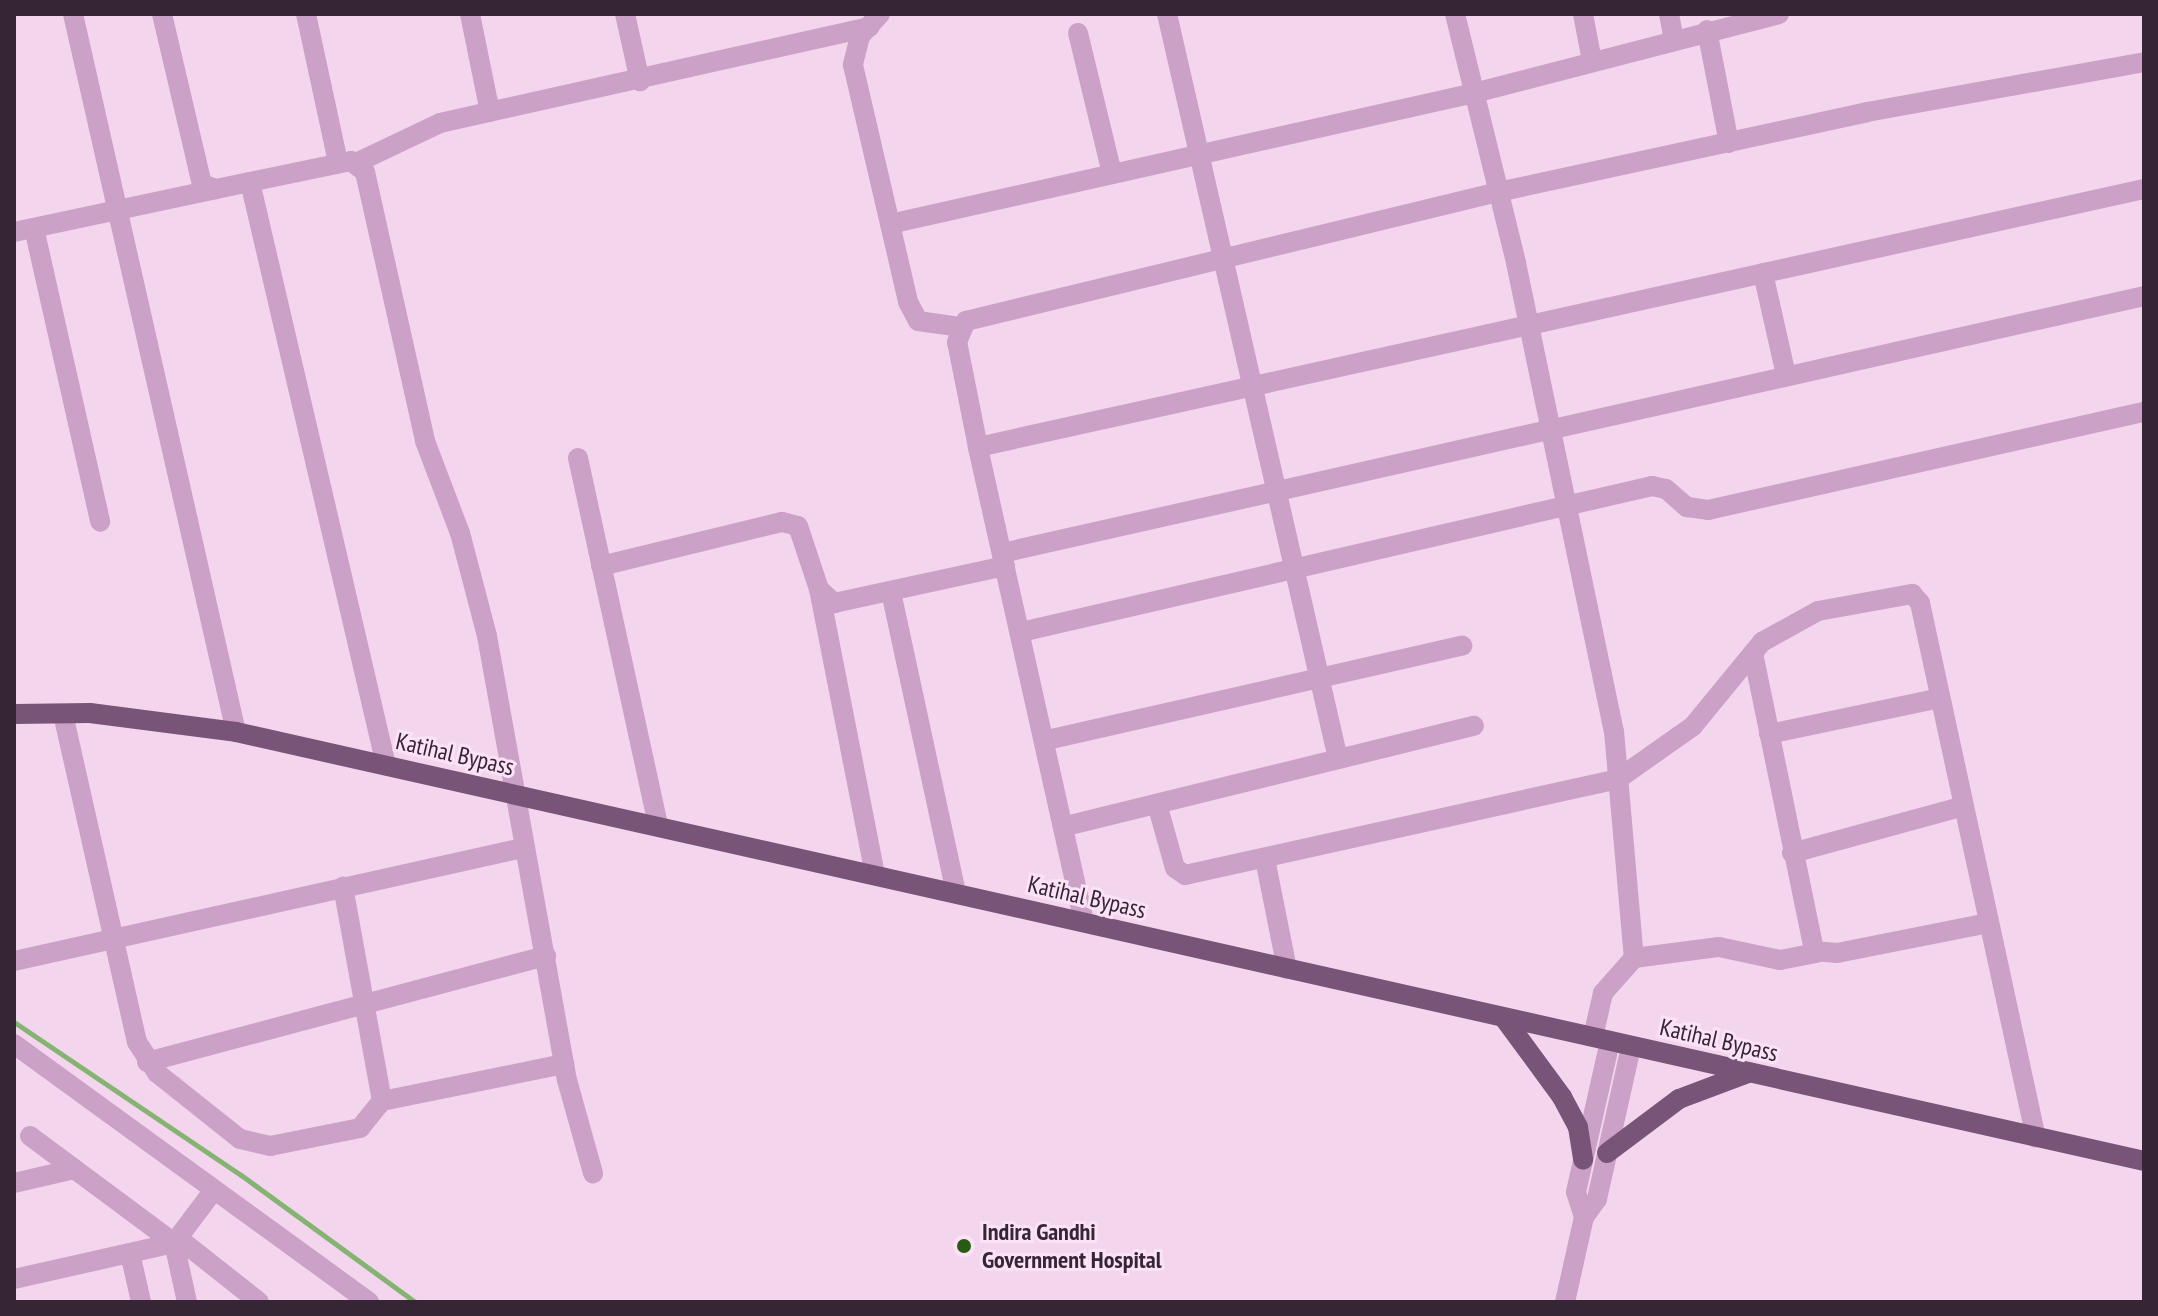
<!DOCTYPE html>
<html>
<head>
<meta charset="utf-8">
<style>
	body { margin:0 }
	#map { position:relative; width:2158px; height:1316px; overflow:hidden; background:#f3d6ee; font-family:"PT Sans Narrow",sans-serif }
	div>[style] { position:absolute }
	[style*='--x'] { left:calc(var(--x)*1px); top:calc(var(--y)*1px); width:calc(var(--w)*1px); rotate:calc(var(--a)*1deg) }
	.stream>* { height:5px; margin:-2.5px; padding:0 2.5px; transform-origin:2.5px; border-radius:2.5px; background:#85b372 }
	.street>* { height:20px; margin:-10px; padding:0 10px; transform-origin:10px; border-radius:10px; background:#cca1c7 }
	.primary>* { height:20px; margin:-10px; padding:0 10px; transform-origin:10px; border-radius:10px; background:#795479 }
	.dots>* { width:22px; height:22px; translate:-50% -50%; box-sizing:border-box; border:4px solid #fbe2f6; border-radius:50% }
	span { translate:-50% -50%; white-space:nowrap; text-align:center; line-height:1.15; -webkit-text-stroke:6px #fbe2f6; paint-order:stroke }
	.street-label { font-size:24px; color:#352535 }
	.poi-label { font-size:24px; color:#352535; font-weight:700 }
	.left { translate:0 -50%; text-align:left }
	.frame { position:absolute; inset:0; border:16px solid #352535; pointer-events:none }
</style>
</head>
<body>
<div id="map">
	<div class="stream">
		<div style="--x:14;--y:1022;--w:274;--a:34"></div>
		<div style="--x:241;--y:1175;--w:215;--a:36.1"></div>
	</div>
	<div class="street">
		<div style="--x:73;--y:14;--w:736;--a:77.21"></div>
		<div style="--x:162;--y:14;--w:175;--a:76.8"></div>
		<div style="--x:202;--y:184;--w:15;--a:20"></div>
		<div style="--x:216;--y:189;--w:138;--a:-11.7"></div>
		<div style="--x:351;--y:161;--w:18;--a:38"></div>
		<div style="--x:365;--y:172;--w:276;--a:77.4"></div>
		<div style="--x:425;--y:441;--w:98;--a:69.2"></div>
		<div style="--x:460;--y:533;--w:106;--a:75.3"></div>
		<div style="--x:487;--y:636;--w:451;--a:79.8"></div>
		<div style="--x:567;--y:1080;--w:97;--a:74.4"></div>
		<div style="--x:306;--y:14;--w:151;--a:77.8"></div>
		<div style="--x:470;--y:14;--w:100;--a:78.5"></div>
		<div style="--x:625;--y:14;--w:69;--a:77.4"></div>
		<div style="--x:880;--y:14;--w:30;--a:132"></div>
		<div style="--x:860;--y:36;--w:30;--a:104"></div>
		<div style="--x:853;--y:65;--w:243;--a:76.9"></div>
		<div style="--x:908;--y:302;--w:21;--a:62"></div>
		<div style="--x:918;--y:321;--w:42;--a:8.1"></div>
		<div style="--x:1167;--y:14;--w:764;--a:77.07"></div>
		<div style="--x:1455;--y:14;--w:256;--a:76.2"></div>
		<div style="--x:1516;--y:263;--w:478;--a:78.2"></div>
		<div style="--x:1614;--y:731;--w:228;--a:85"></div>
		<div style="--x:1634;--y:958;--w:47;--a:131.5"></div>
		<div style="--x:1603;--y:993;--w:45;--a:102.8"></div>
		<div style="--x:1583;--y:14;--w:48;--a:79.2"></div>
		<div style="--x:1669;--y:14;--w:25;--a:79"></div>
		<div style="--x:1707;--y:30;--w:115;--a:79"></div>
		<div style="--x:1078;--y:33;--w:145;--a:76.4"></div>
		<div style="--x:358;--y:162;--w:91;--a:-25.4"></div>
		<div style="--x:440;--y:123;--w:440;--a:-12.6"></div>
		<div style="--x:250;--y:182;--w:599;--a:76.87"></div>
		<div style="--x:890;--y:224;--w:599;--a:-12.64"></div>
		<div style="--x:1474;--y:93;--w:315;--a:-14.5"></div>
		<div style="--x:34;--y:228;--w:301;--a:77.3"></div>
		<div style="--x:14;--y:232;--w:207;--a:-12"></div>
		<div style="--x:1763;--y:273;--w:105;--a:77.3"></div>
		<div style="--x:978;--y:447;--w:1194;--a:-12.48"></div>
		<div style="--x:578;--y:458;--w:377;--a:77.7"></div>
		<div style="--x:1002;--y:553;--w:1171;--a:-12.68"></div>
		<div style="--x:601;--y:566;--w:186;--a:-13.7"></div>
		<div style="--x:782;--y:522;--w:16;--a:14"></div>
		<div style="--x:798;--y:526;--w:66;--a:71.6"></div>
		<div style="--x:819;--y:589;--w:21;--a:43"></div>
		<div style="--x:834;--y:603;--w:175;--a:-12.2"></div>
		<div style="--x:819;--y:589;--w:291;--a:78.9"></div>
		<div style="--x:891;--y:592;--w:308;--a:77.8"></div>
		<div style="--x:1021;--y:632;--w:648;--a:-13.03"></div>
		<div style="--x:1652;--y:486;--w:14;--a:12"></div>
		<div style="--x:1666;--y:489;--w:28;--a:41"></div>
		<div style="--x:1687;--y:507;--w:21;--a:8"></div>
		<div style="--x:1708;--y:510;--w:447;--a:-12.7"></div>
		<div style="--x:1753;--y:653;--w:304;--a:78.4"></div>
		<div style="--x:1814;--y:951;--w:23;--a:5"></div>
		<div style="--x:1837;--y:953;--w:155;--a:-11.2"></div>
		<div style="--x:63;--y:714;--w:336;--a:77.3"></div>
		<div style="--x:137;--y:1042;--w:37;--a:57"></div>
		<div style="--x:157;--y:1073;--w:106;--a:38.5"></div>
		<div style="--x:240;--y:1139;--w:31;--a:13"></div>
		<div style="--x:270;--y:1146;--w:92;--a:-11.3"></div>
		<div style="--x:360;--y:1128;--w:35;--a:-51"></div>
		<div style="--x:382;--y:1101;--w:218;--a:-100.3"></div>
		<div style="--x:1769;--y:734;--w:175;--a:-11.9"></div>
		<div style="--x:1047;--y:740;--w:426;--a:-12.8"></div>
		<div style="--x:1157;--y:804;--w:66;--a:74.3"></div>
		<div style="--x:1175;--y:868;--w:12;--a:35"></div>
		<div style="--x:1185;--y:875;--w:444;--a:-12.5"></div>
		<div style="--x:1618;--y:779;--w:92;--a:-35.2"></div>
		<div style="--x:1693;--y:726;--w:109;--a:-50.6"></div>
		<div style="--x:1762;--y:642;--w:64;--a:-29"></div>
		<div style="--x:1818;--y:611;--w:96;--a:-10.3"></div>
		<div style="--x:1912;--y:594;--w:12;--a:48"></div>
		<div style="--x:1920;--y:603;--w:547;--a:77.77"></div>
		<div style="--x:1066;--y:826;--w:420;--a:-13.8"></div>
		<div style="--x:1792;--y:853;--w:178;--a:-15.3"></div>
		<div style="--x:1265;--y:859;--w:112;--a:78.7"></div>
		<div style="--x:1084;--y:922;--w:487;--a:-102.6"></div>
		<div style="--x:978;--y:447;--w:107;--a:-101.3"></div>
		<div style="--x:957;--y:342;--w:23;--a:-67"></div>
		<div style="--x:966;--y:321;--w:547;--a:-13.63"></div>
		<div style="--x:1498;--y:192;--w:378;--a:-12.2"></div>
		<div style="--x:1867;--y:112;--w:281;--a:-10.2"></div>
		<div style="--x:1634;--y:958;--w:86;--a:-7.4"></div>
		<div style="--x:1719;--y:947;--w:62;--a:12"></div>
		<div style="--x:1780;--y:960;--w:38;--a:-11"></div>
		<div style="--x:14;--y:961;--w:521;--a:-12.52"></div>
		<div style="--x:14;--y:1044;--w:439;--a:36"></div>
		<div style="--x:147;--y:1062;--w:413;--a:-14.9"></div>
		<div style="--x:382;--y:1101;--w:186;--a:-11.5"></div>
		<div style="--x:30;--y:1136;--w:179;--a:36.6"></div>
		<div style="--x:14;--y:1183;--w:62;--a:-13.1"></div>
		<div style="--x:1584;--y:1217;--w:26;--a:-108"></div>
		<div style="--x:1576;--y:1192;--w:155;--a:-77.3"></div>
		<div style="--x:178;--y:1238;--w:103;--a:38.3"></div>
		<div style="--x:130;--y:1253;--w:50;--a:77.3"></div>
		<div style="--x:14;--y:1279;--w:164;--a:-12.7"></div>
		<div style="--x:187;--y:1302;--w:60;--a:-102.4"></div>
		<div style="--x:174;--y:1243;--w:66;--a:-53"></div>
		<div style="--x:1565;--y:1302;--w:87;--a:-77.4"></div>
		<div style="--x:1584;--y:1217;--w:22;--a:-54"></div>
		<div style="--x:1597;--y:1199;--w:156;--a:-77.4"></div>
	</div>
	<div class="primary">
		<div style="--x:14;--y:714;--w:76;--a:-0.8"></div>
		<div style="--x:90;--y:713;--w:147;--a:7.4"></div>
		<div style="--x:236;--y:732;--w:1956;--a:12.67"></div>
		<div style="--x:1504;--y:1018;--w:98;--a:53.7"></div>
		<div style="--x:1562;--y:1097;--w:34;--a:62"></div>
		<div style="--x:1578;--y:1127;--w:33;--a:81"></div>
		<div style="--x:1607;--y:1153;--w:90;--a:-36.9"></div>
		<div style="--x:1679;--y:1099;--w:74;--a:-20.6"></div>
	</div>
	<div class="dots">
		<div style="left:964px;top:1246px;background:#295b16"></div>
	</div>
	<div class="street-label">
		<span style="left:455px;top:754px;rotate:13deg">Katihal Bypass</span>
		<span style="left:1087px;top:897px;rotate:13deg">Katihal Bypass</span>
		<span style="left:1719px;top:1040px;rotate:13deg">Katihal Bypass</span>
	</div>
	<div class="poi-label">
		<span class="left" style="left:982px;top:1246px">Indira Gandhi<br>Government Hospital</span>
	</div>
	<div class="frame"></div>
</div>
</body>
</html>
